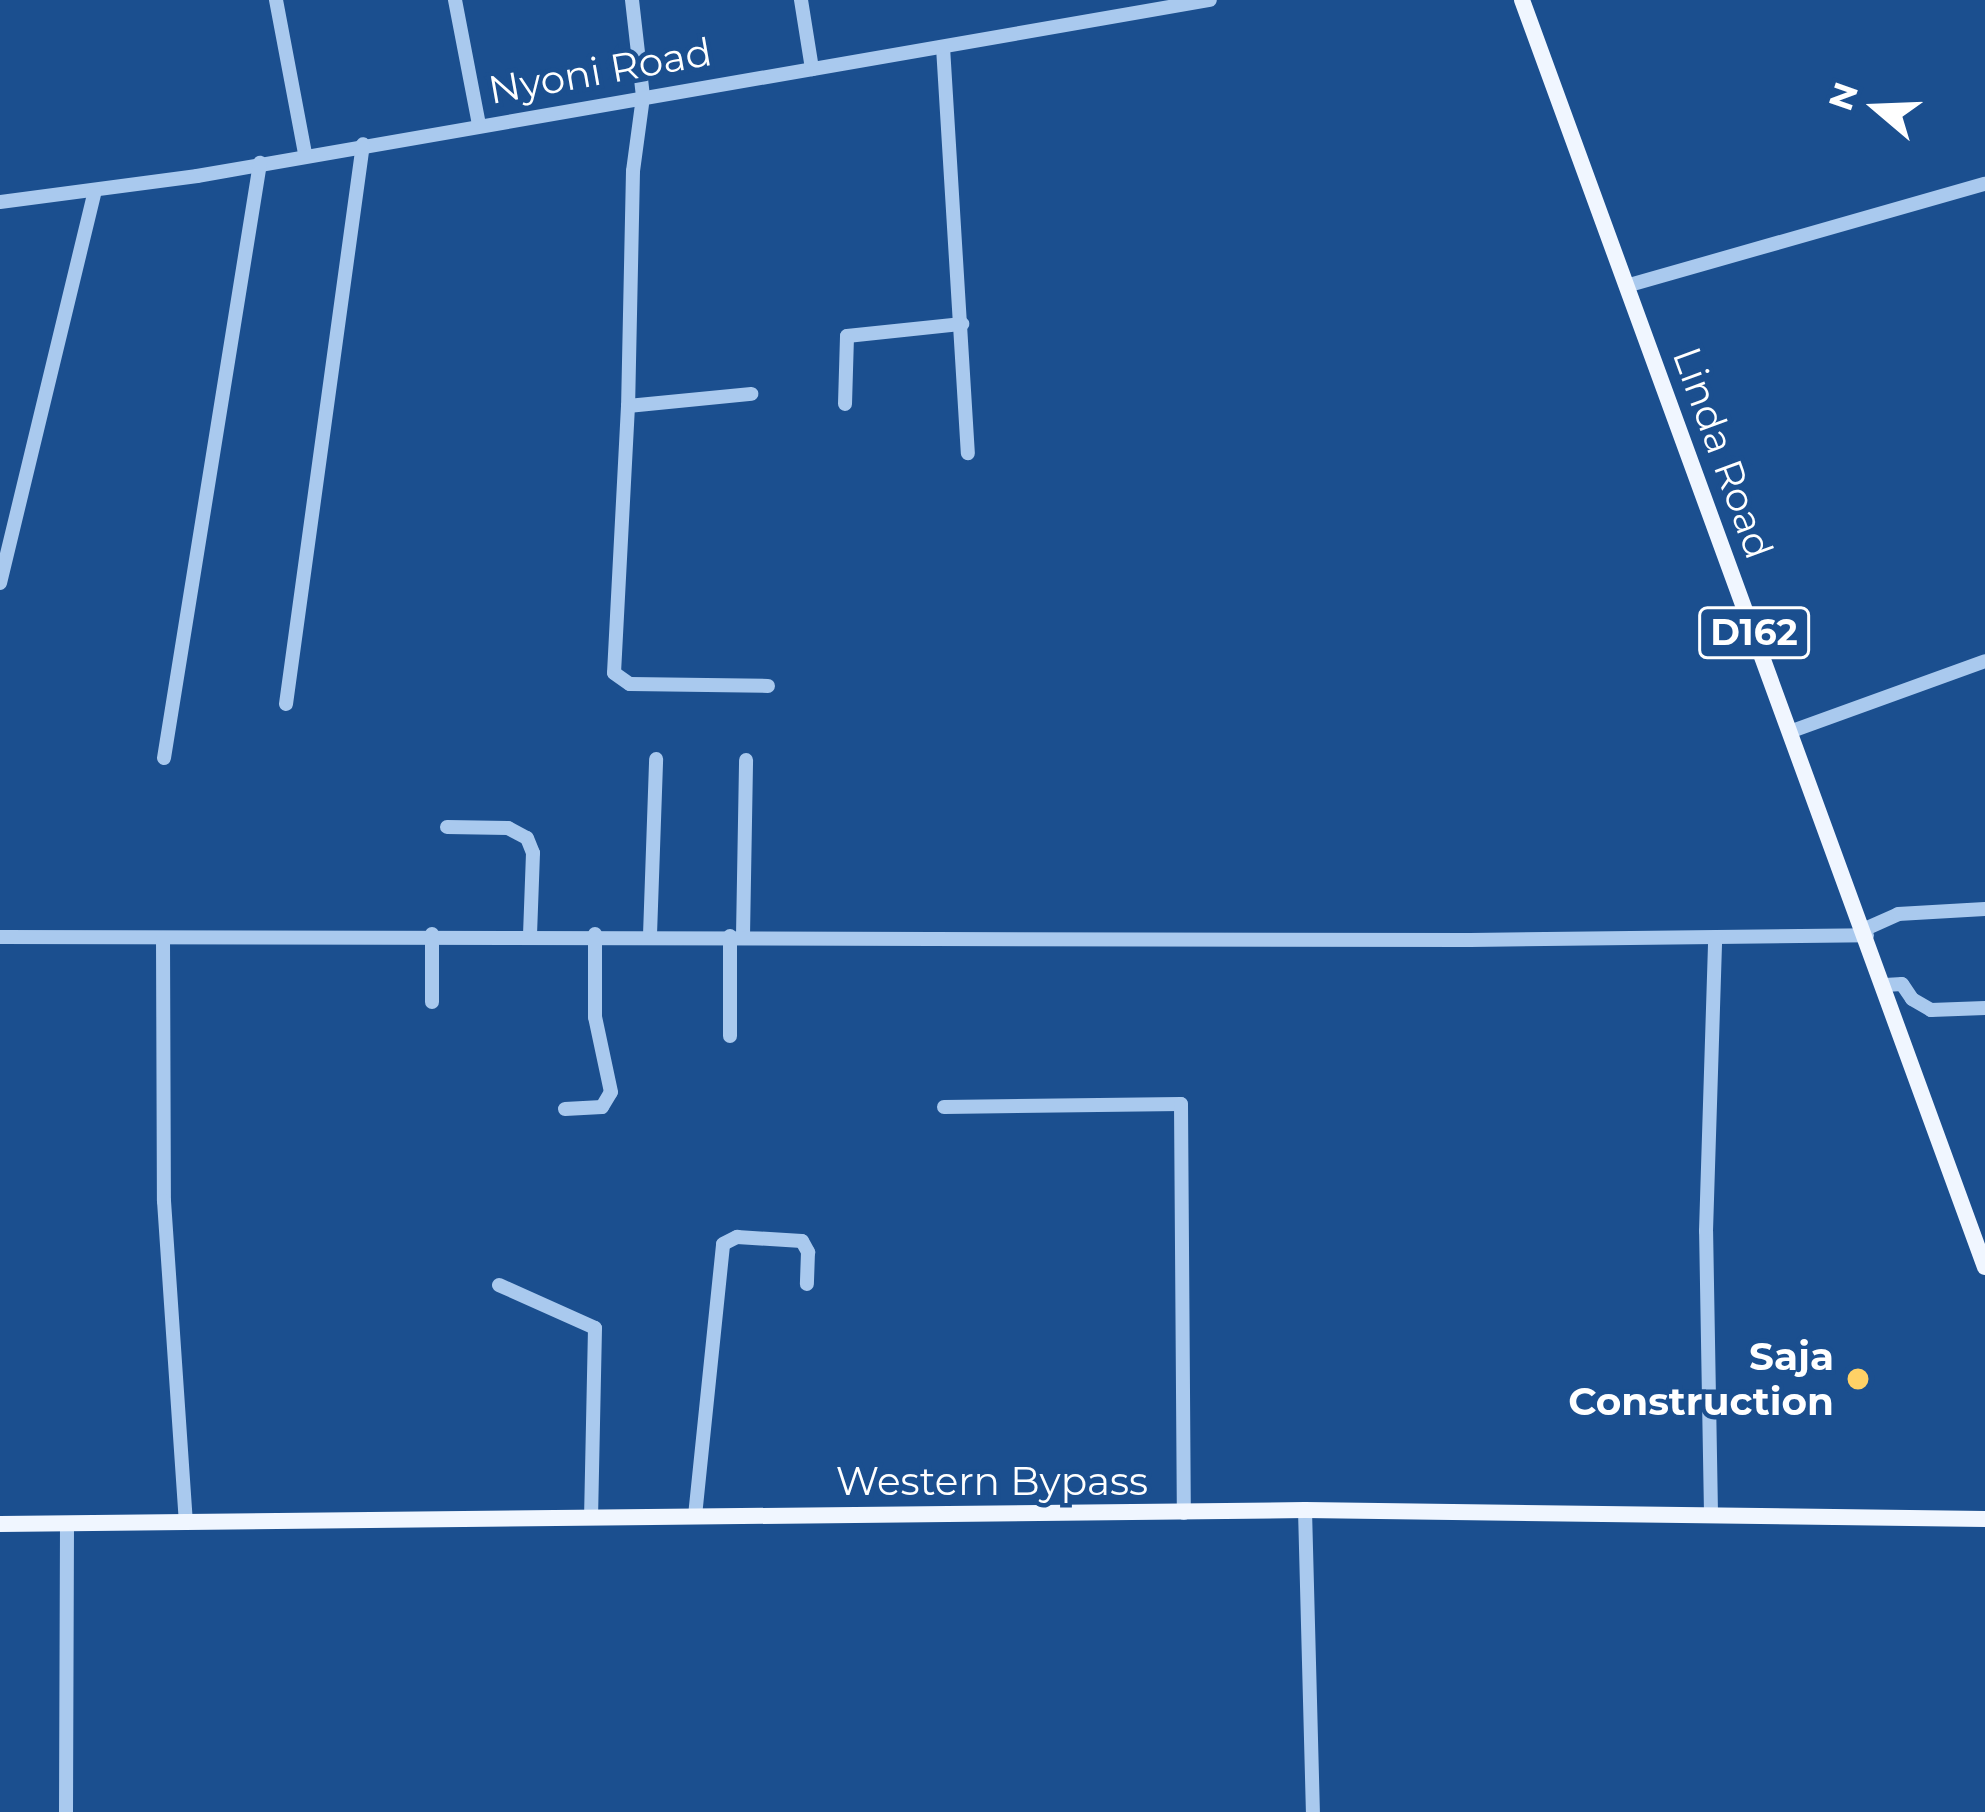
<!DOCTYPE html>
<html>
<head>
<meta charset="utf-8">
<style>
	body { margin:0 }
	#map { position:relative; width:1985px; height:1812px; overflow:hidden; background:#1b4f8f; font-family:Montserrat,sans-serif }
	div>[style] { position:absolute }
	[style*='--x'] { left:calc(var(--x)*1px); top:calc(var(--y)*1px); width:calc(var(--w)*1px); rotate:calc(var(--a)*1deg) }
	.minor>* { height:14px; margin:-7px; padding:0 7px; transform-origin:7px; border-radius:7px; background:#a9c9ee }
	.major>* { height:16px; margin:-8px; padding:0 8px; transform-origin:8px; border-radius:8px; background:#f0f6ff }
	.dots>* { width:33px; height:33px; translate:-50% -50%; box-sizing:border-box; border:6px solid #1b4f8f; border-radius:50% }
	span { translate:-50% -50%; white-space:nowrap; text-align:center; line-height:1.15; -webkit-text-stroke:9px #1b4f8f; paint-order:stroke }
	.shield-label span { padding:3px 9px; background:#1b4f8f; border:3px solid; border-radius:9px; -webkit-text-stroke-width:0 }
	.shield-label { font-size:36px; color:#fff; font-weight:700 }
	.street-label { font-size:39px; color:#fff }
	.poi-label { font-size:39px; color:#fff; font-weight:700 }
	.right { translate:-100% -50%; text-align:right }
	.north { position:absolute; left:1817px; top:48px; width:120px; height:120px; -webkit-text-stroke:9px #1b4f8f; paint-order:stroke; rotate:289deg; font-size:33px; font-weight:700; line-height:48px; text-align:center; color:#fff }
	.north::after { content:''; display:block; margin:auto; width:42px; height:54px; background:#fff; clip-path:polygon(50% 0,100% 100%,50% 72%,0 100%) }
</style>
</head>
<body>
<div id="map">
	<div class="minor">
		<div style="--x:276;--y:0;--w:157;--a:79.3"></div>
		<div style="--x:455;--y:0;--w:127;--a:79.1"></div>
		<div style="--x:632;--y:0;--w:98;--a:83.5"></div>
		<div style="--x:643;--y:97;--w:75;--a:97.7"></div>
		<div style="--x:633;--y:171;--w:235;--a:91.2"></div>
		<div style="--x:628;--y:406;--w:267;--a:93"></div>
		<div style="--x:614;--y:673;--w:19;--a:35"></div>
		<div style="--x:630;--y:684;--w:138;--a:0.8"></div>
		<div style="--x:801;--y:0;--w:70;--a:80.9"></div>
		<div style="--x:943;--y:47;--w:407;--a:86.5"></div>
		<div style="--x:0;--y:202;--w:199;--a:-7.5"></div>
		<div style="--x:197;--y:176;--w:1028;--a:-9.86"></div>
		<div style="--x:1626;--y:286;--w:373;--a:-15.9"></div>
		<div style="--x:845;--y:404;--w:68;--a:-88.3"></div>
		<div style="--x:847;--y:336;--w:116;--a:-6"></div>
		<div style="--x:628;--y:406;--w:124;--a:-5.6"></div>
		<div style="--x:0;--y:583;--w:403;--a:-76.4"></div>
		<div style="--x:286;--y:704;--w:565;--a:-82.17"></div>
		<div style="--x:1792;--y:731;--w:205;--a:-19.9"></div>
		<div style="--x:164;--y:758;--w:603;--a:-80.83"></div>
		<div style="--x:447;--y:827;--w:61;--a:0.9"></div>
		<div style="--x:508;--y:828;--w:21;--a:28"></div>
		<div style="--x:527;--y:838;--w:16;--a:68"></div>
		<div style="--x:533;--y:853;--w:81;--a:92.1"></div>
		<div style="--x:1865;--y:929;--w:36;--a:-24"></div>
		<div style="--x:1898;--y:914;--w:87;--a:-3.3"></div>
		<div style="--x:650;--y:935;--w:176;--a:-88"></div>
		<div style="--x:730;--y:936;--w:100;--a:90"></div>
		<div style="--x:743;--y:936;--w:176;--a:-89"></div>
		<div style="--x:0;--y:937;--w:1470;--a:0.12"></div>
		<div style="--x:1470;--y:940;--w:397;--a:-0.7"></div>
		<div style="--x:163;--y:938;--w:263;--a:89.8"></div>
		<div style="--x:164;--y:1201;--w:321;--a:86.1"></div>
		<div style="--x:1885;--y:985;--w:17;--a:-3"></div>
		<div style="--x:1902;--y:984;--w:18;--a:56"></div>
		<div style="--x:1912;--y:999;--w:22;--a:30"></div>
		<div style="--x:1931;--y:1010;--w:54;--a:-2.1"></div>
		<div style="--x:432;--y:1002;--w:68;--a:-90"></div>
		<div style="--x:944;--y:1107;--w:237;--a:-0.7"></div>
		<div style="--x:1181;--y:1104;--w:409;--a:89.6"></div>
		<div style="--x:565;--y:1109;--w:37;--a:-3"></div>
		<div style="--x:602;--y:1107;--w:17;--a:-59"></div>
		<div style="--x:611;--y:1092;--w:77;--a:-102"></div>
		<div style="--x:595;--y:1017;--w:83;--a:-90"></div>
		<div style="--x:499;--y:1285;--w:105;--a:24.1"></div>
		<div style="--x:595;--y:1328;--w:188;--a:91.2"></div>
		<div style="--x:1305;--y:1510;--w:302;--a:88.5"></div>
		<div style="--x:1711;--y:1513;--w:282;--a:-91"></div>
		<div style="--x:1706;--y:1231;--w:294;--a:-88.2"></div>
		<div style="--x:695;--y:1516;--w:273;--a:-84.1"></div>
		<div style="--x:723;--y:1244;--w:16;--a:-27"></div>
		<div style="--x:737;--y:1237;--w:65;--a:3.5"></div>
		<div style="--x:802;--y:1241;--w:13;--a:61"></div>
		<div style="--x:808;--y:1252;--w:32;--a:92"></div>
		<div style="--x:66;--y:1812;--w:288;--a:-89.8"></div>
	</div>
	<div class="major">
		<div style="--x:1522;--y:0;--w:1349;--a:69.93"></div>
		<div style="--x:0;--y:1524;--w:1305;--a:-0.61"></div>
		<div style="--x:1305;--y:1510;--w:680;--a:0.76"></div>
	</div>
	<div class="dots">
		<div style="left:1858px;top:1379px;background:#ffd166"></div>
	</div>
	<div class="shield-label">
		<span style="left:1754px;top:633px">D162</span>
	</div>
	<div class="street-label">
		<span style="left:600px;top:71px;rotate:-10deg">Nyoni Road</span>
		<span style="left:1723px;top:453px;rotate:70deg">Linda Road</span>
		<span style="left:992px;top:1481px">Western Bypass</span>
	</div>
	<div class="poi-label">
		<span class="right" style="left:1834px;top:1379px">Saja<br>Construction</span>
	</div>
	<div class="north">N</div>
</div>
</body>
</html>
